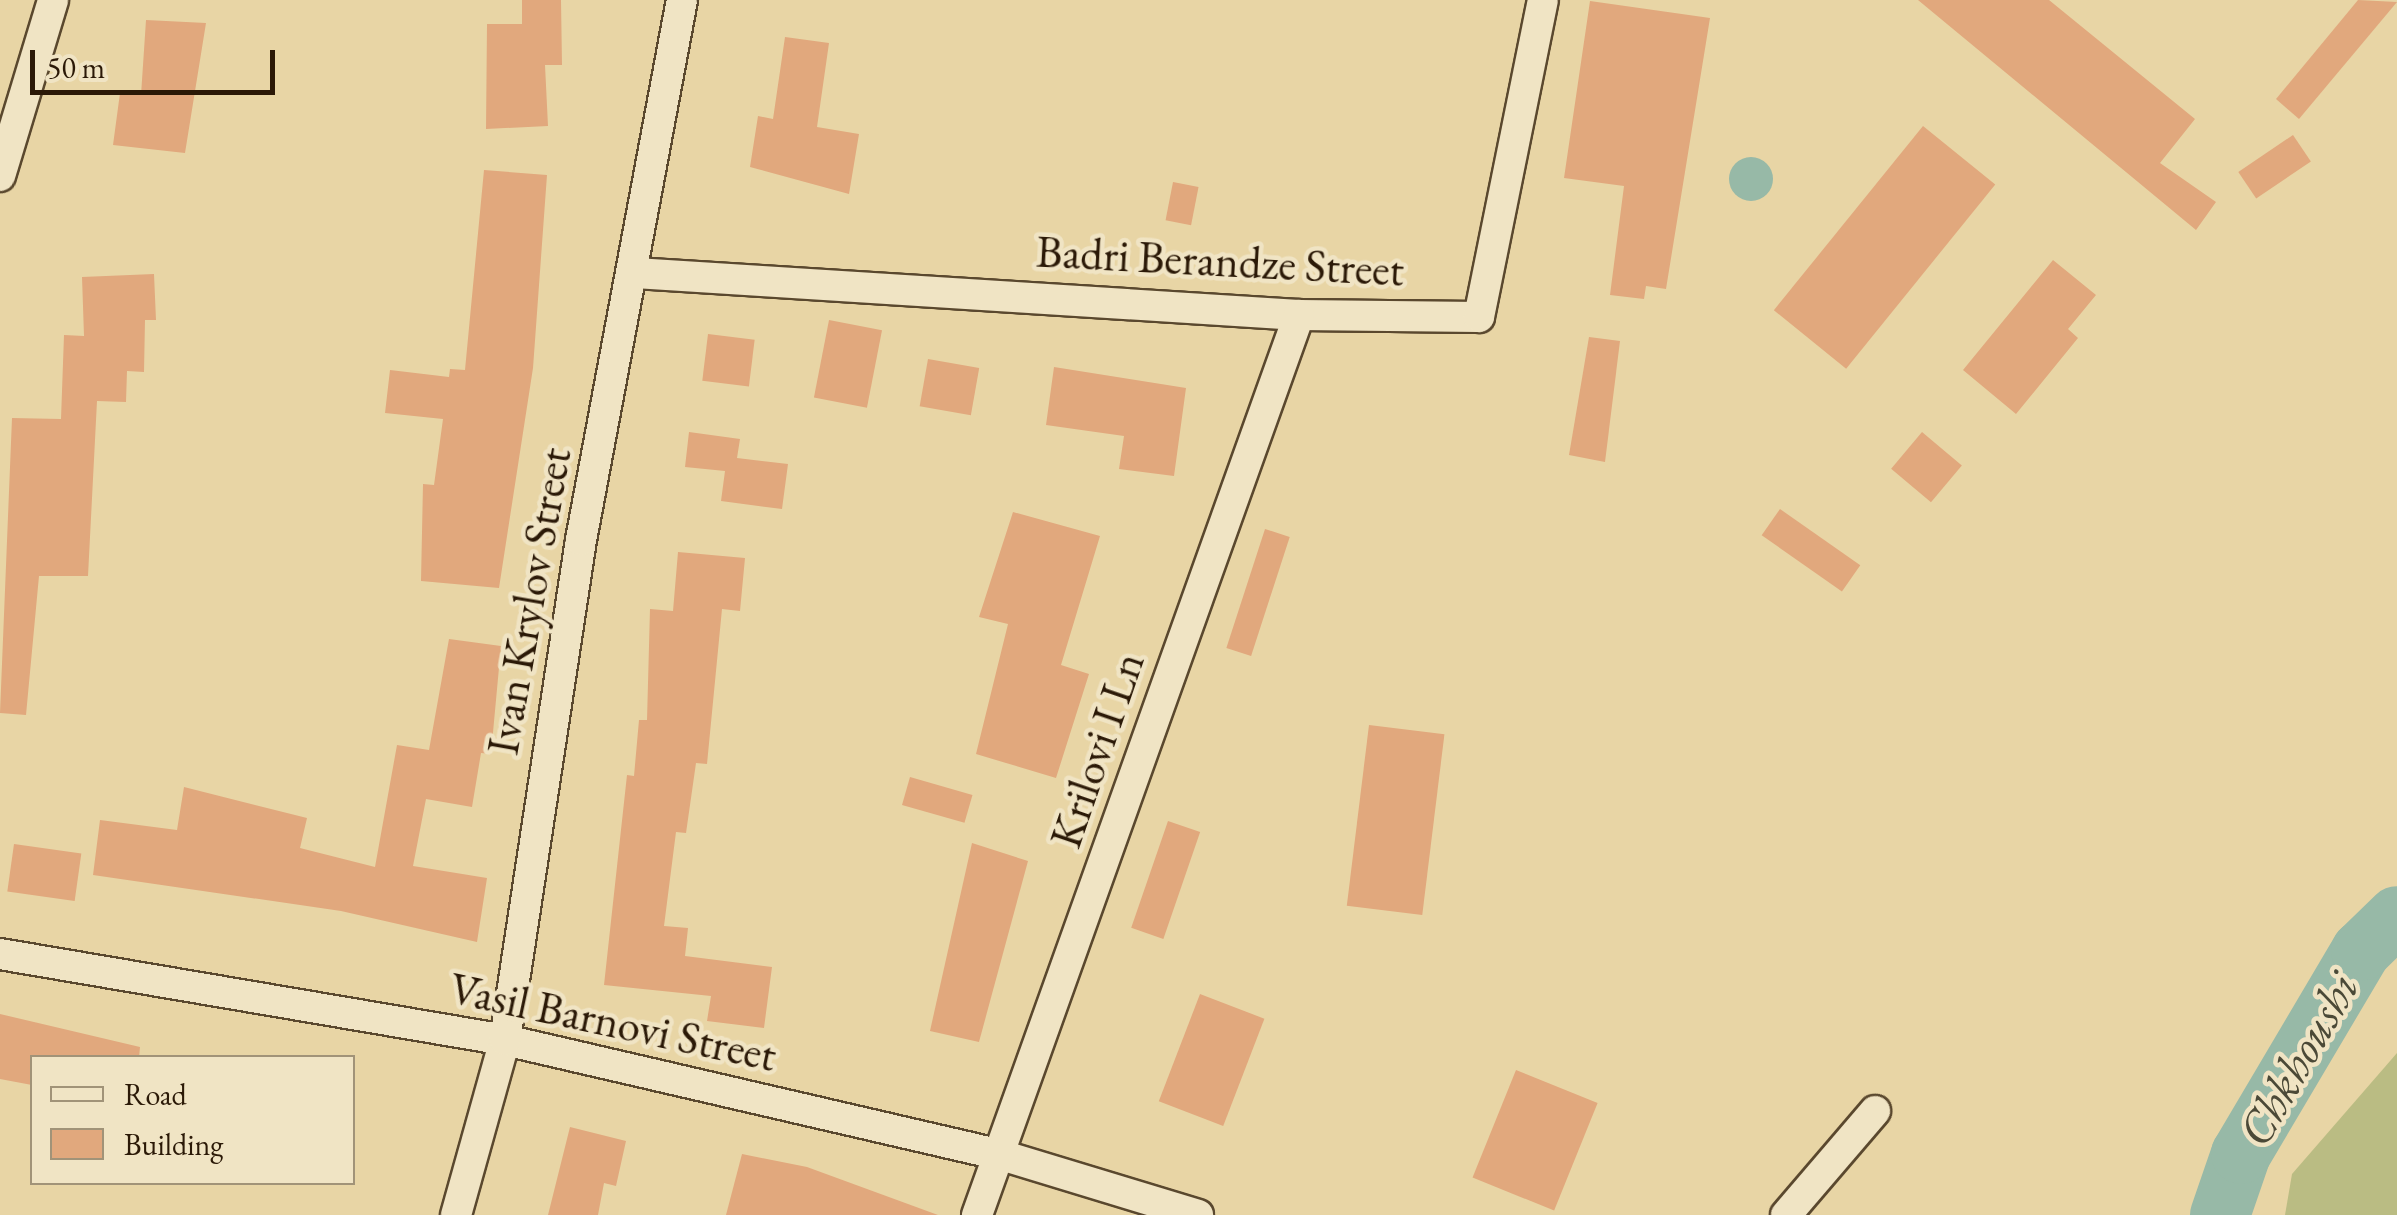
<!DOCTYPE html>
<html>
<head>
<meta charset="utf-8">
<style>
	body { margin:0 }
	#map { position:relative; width:2397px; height:1215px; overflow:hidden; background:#e8d5a5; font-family:"EB Garamond",serif }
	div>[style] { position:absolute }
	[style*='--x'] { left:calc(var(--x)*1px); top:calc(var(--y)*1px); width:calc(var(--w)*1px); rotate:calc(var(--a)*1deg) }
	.green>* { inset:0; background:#babc83 }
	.water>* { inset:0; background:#97b9a7 }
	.round { border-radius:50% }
	.river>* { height:60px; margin:-30px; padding:0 30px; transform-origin:30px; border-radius:30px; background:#97b9a7 }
	.building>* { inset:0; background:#e1a87d; transform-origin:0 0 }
	.roads { filter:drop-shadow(2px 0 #5a482e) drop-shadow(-2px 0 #5a482e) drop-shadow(0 2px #5a482e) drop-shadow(0 -2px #5a482e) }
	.minor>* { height:30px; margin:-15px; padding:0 15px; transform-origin:15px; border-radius:15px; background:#f0e4c4 }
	span { translate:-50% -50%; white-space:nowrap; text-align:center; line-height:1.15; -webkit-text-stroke:9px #f0e4c4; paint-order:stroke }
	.street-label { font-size:45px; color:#2b1907 }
	.water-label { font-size:48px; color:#4b4937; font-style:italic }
	.legend { position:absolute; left:30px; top:1055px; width:325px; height:130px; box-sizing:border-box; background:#f0e4c4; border:2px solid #a19378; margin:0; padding:12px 18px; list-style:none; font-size:30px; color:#2b1907 }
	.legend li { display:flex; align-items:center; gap:20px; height:50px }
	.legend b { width:50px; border:2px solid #a19378 }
	.scale { position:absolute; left:30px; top:50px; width:245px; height:45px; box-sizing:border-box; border:5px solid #2b1907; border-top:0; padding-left:12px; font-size:30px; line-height:35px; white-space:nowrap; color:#2b1907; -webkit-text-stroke:8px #f0e4c4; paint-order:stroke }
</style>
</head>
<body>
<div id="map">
	<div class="green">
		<div style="clip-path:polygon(2397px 1053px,2397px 1215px,2285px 1215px,2292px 1174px)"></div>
	</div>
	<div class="water">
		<div class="round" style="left:1729px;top:157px;width:44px;height:44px"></div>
	</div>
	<div class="river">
		<div style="--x:2220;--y:1215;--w:65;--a:-71"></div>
		<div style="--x:2241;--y:1154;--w:236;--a:-59.4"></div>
		<div style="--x:2361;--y:951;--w:50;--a:-44.2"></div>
	</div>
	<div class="building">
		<div style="clip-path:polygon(522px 0,561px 0,562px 65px,545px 65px,548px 126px,486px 129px,487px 24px,522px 24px)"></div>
		<div style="clip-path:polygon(1918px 0,2049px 0,2195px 119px,2160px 163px,2216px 202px,2196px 230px)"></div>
		<div style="clip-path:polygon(2358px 0,2397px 2px,2299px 119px,2276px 99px)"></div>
		<div style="clip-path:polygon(1590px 1px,1710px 18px,1666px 289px,1646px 286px,1644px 299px,1610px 295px,1624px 186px,1564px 178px)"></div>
		<div style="clip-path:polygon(146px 20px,206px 23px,185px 153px,113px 145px,120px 93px,141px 95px)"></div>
		<div style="clip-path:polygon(785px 37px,829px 43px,817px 127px,859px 134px,849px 194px,750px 167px,758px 116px,773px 119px)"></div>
		<div style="left:1923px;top:126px;width:93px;height:237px;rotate:39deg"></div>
		<div style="left:2293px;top:135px;width:32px;height:66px;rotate:56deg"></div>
		<div style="clip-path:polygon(484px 170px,547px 175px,533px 368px,499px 588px,421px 581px,423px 484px,434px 485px,443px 419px,385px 413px,390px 370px,449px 377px,450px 369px,465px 370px)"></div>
		<div style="left:1173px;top:182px;width:26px;height:39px;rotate:11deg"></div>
		<div style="clip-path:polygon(2053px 260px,2096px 295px,2068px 329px,2078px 338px,2016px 414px,1963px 370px)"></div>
		<div style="clip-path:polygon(154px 274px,156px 320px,145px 320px,144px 372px,127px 371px,126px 402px,97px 401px,88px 576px,39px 576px,26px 715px,0 713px,12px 418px,61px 419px,64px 335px,84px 336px,82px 277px)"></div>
		<div style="left:829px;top:320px;width:54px;height:79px;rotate:11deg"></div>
		<div style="left:708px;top:334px;width:47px;height:47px;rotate:7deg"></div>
		<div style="clip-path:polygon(1589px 337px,1620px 341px,1605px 462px,1569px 455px)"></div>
		<div style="left:928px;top:359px;width:52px;height:48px;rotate:10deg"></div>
		<div style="clip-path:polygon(1054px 367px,1186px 388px,1174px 476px,1119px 469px,1124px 436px,1046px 425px)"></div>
		<div style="clip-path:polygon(689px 432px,740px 439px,737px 458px,788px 464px,782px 509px,721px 501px,725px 471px,685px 467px)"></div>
		<div style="left:1922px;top:432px;width:52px;height:48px;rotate:40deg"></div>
		<div style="left:1780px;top:509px;width:98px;height:32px;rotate:35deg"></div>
		<div style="clip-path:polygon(1013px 512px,1100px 536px,1061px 665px,1089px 674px,1056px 778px,976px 754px,1008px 624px,979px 617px)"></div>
		<div style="left:1265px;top:529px;width:26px;height:125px;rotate:18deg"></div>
		<div style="clip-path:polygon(678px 552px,745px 558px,740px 611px,722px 609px,707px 764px,696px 763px,686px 833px,676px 832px,664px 926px,688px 928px,685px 956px,772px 967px,764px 1028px,707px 1021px,711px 996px,604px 985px,627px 775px,634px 776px,639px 720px,647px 720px,650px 609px,673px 611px)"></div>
		<div style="clip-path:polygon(449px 639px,501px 646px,491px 754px,481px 753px,472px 807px,426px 799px,413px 866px,487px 878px,477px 942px,341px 911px,93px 875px,100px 820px,177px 830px,184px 787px,307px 818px,300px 848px,375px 867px,397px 745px,429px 750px)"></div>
		<div style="left:1369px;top:725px;width:76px;height:182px;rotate:7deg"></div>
		<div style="left:910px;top:777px;width:65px;height:29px;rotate:16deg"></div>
		<div style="left:1168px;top:821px;width:34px;height:113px;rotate:19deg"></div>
		<div style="clip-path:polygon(972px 843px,1028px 861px,979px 1042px,930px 1031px)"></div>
		<div style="left:14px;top:844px;width:68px;height:48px;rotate:8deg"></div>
		<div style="left:1200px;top:994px;width:69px;height:115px;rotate:21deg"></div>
		<div style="clip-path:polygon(0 1014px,140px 1047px,139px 1058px,32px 1058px,32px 1085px,0 1079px)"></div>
		<div style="left:1516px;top:1070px;width:88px;height:116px;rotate:22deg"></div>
		<div style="clip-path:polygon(570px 1127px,626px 1141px,616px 1186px,604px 1183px,598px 1215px,548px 1215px)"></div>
		<div style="clip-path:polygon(742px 1154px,807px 1167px,938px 1215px,726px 1215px)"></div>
	</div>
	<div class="roads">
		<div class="minor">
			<div style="--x:0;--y:176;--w:184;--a:-73.2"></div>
			<div style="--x:635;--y:273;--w:665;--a:3.62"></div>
			<div style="--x:1299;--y:315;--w:180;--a:0.6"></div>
			<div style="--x:1479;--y:317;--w:323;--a:-78.6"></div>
			<div style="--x:0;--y:954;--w:512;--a:9.66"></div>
			<div style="--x:505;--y:1040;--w:509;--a:13.05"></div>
			<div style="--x:1001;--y:1155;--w:206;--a:16.9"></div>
			<div style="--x:456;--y:1215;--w:182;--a:-74.4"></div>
			<div style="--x:505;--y:1040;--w:506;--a:-81.36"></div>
			<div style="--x:581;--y:540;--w:549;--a:-79.41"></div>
			<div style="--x:977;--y:1215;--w:956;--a:-70.31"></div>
			<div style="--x:1786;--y:1215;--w:137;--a:-49.4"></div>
		</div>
	</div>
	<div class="street-label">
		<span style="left:1220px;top:261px;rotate:3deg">Badri Berandze Street</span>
		<span style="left:529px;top:601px;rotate:-80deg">Ivan Krylov Street</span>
		<span style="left:1097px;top:750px;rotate:-71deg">Krilovi I Ln</span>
		<span style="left:613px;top:1022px;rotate:12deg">Vasil Barnovi Street</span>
	</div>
	<div class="water-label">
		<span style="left:2298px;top:1059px;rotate:-60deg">Chkhoushi</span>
	</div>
	<ul class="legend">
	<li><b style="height:12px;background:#f0e4c4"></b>Road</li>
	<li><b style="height:28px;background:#e1a87d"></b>Building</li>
	</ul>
	<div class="scale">50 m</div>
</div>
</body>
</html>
